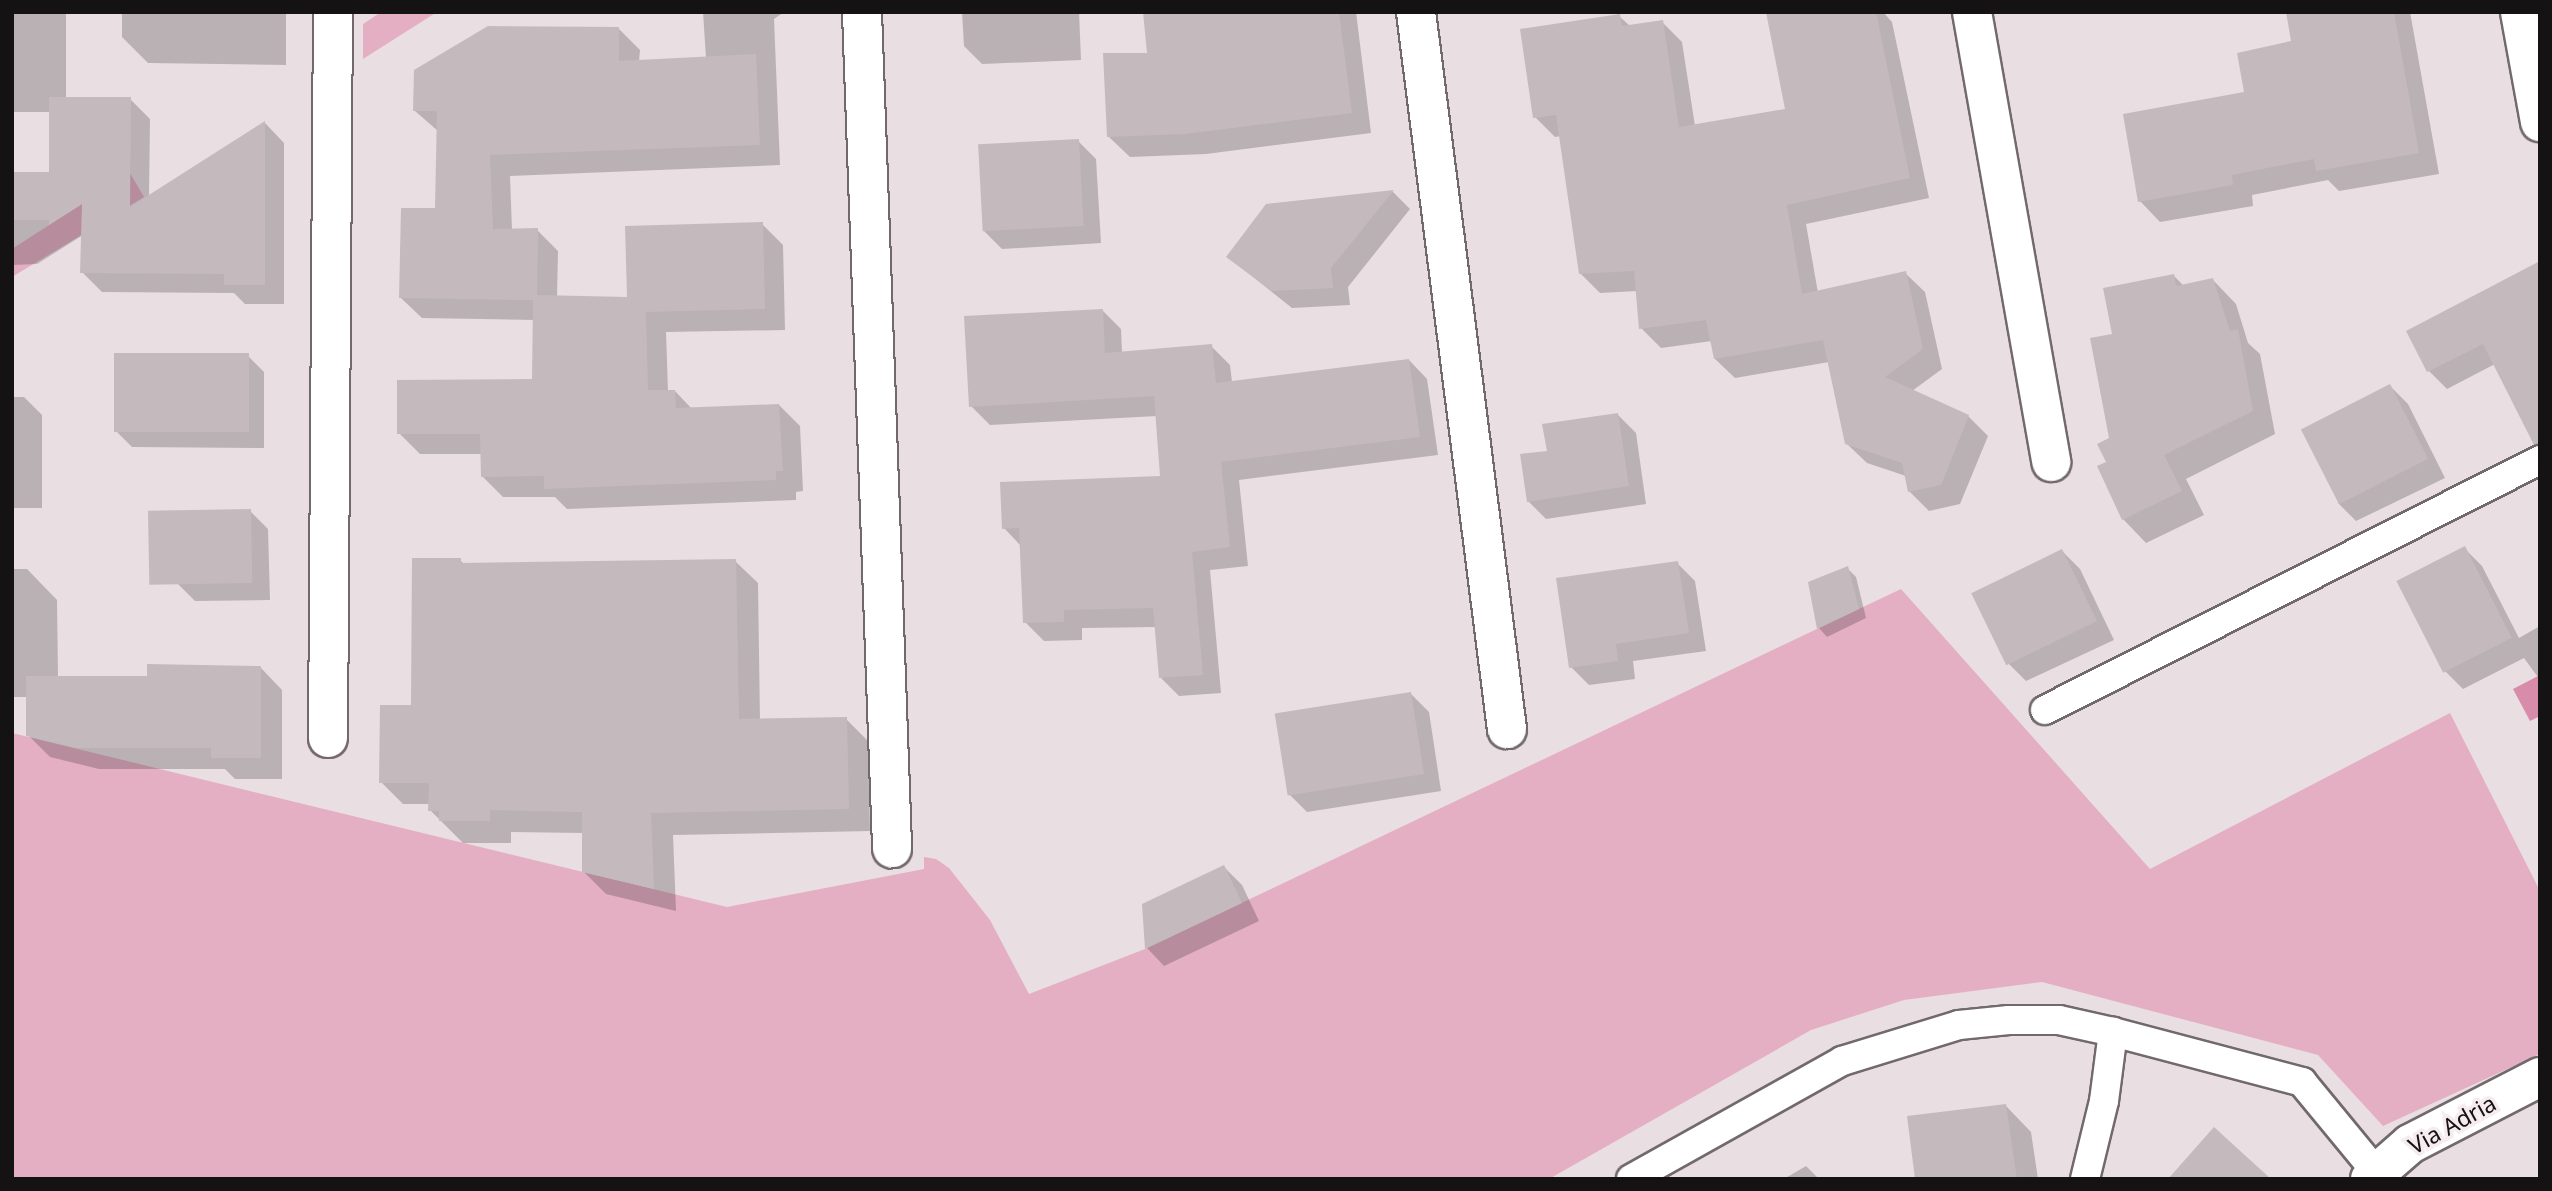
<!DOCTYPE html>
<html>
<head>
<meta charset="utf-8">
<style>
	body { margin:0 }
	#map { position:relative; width:2552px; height:1191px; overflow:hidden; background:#e9dee2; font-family:"Noto Sans",sans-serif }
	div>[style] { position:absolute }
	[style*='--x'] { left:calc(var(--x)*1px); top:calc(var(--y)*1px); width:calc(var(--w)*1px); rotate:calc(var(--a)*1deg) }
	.green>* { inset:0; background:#e5afc3 }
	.water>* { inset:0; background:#d78ca9 }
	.shadow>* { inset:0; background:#0003 }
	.building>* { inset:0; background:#c4babe; transform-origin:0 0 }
	.roads { filter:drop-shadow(2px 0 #72696c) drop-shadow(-2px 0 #72696c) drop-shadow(0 2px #72696c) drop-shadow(0 -2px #72696c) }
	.service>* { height:28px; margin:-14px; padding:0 14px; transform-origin:14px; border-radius:14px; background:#fff }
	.minor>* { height:38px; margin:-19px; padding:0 19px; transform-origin:19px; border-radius:19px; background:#fff }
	span { translate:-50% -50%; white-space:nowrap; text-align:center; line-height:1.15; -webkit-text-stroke:7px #f6ecef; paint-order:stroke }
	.street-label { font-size:23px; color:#151213 }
	.frame { position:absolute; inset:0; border:14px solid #151213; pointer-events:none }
</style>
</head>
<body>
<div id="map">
	<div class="green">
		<div style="clip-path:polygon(381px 12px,437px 12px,363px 59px,363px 24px)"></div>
		<div style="clip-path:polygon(130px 173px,144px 197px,12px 277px,12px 249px)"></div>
		<div style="clip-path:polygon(1901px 589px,2150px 869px,2450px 713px,2540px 891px,2540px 1054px,2383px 1126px,2318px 1055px,2042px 982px,1904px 1000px,1811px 1030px,1549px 1179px,12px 1179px,12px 733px,727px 907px,924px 869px,924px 857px,936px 859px,949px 868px,990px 920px,1029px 994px,1145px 949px)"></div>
	</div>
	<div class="water">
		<div style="clip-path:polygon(2540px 675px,2540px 716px,2530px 721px,2513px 689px)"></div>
	</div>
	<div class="shadow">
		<div style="clip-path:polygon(12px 12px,66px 12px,66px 99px,130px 99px,150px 119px,149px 196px,265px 123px,284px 143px,284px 304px,245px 304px,234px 293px,102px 292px,82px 272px,83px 235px,37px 264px,12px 265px,12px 174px,50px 174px,50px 112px,12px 112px)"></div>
		<div style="clip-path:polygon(122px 12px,286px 12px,286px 65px,148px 63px,122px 37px)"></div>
		<div style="clip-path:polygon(703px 12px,784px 12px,774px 19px,780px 165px,510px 176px,512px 230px,537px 230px,558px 251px,557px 297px,629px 298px,762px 224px,783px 245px,785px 330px,666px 332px,668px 392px,675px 391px,692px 409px,779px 405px,800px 426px,803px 491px,796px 492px,796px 500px,567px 509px,555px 497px,503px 497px,482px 476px,482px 454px,420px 454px,399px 433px,534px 381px,535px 320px,422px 318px,401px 298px,436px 210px,438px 131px,415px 111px,619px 29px,640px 50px,639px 61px,706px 58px)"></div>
		<div style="clip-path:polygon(962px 12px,1079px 12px,1081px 60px,982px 64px,964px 46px)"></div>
		<div style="clip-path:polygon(1145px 12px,1356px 12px,1371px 133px,1206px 154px,1130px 157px,1109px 137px,1149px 55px)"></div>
		<div style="clip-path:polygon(1768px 12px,1883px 12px,1892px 22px,1929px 198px,1806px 224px,1818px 293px,1905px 273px,1925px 292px,1942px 369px,1912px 391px,1968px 416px,1988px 436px,1960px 504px,1929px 511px,1909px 491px,1906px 476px,1867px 463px,1846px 443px,1829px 362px,1735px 378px,1715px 359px,1712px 341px,1661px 348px,1641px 328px,1637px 291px,1600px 293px,1580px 273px,1561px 136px,1555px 137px,1535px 117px,1619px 16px,1630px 26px,1662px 22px,1682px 42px,1695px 126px,1787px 110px)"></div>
		<div style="clip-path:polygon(2288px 12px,2410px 12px,2439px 174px,2339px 191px,2328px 180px,2252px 195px,2253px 206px,2160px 222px,2140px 201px,2293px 43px)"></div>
		<div style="clip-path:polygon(1078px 141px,1096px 159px,1101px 243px,1002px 249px,984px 231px)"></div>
		<div style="clip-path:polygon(1393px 192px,1410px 209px,1348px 287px,1350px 305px,1292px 308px,1228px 257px,1267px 206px)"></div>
		<div style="clip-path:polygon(2540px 265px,2495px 364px,2447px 389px,2429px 371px,2408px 332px)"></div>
		<div style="clip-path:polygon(2174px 276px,2184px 286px,2213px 280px,2236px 304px,2248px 343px,2260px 354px,2275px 434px,2186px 479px,2204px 515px,2146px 543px,2123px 519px,2108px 463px,2114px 335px)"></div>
		<div style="clip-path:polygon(1102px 310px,1121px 329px,1122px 353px,1211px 346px,1230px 365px,1232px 382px,1409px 360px,1427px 379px,1438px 455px,1239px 480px,1248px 566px,1210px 570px,1221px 693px,1179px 696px,1160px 677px,1156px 627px,1082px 628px,1082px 640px,1044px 641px,1025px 622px,1022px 547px,1004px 528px,1162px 478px,1157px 416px,990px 425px,971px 406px)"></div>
		<div style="clip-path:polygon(248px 356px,264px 372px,264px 448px,132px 447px,116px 431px)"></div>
		<div style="clip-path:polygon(2390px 386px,2408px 404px,2445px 478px,2356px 521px,2338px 503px)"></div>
		<div style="clip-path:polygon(12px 397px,24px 397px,42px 415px,42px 508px,12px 508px)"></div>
		<div style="clip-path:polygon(1618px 415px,1636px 433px,1646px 504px,1546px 519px,1528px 501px,1549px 452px)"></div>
		<div style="clip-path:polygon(250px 511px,268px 529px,270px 600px,195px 601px,177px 583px)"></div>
		<div style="clip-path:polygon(2464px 548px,2482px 566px,2519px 638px,2540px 626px,2540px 680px,2524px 658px,2463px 689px,2445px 671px)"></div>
		<div style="clip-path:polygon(2062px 551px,2080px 569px,2114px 640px,2026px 681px,2008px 663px,1974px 594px)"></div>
		<div style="clip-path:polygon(460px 560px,465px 565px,735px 561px,758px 583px,760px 721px,846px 719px,868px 741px,870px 831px,673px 835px,676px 911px,606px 894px,583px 871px,584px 833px,511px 832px,511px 843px,463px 843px,430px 810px,430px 804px,403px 804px,381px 782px,413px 707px)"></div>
		<div style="clip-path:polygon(1677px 563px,1695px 581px,1706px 651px,1633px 661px,1635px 679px,1589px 685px,1571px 667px)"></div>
		<div style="clip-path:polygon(1847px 568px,1856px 577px,1866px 618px,1827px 637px,1819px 628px,1810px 583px)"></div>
		<div style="clip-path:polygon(12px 569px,27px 569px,57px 600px,58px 677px,148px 677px,261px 668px,282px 690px,282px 779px,235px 779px,225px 769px,99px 769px,50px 757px,28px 735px,28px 697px,12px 697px)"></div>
		<div style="clip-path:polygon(1411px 694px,1429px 712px,1441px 791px,1307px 812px,1289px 794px)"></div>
		<div style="clip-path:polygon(1224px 867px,1242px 885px,1259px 921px,1164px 966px,1147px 948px)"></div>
		<div style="clip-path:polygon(2006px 1106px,2031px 1132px,2038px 1179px,1916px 1179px)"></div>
		<div style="clip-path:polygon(1806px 1166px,1819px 1179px,1784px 1179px)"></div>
	</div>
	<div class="building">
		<div style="clip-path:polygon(1143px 12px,1339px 12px,1352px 113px,1185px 134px,1107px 137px,1103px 53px,1147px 53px)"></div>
		<div style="clip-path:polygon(1766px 12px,1876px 12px,1910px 178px,1787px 205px,1802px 294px,1906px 271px,1923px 349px,1885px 377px,1969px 415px,1941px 485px,1908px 492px,1902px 463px,1845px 444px,1823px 340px,1714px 359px,1706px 320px,1639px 329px,1634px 271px,1579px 274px,1556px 115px,1533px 118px,1520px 29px,1620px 14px,1622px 26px,1663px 20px,1679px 127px,1785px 109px)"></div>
		<div style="clip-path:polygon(2286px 12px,2394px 12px,2419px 153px,2316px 171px,2314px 159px,2232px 175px,2233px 185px,2138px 202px,2123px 114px,2244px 92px,2237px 53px,2291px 41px)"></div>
		<div style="clip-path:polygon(488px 26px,619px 27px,619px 61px,756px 54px,760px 145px,490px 155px,493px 229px,538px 228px,537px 295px,627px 297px,625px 226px,763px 222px,765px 309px,646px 312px,648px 390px,675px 390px,676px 408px,779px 404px,783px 471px,776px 471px,776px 480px,544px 489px,544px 476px,481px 477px,480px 434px,397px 434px,397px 380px,532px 379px,533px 300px,399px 298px,401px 208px,435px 208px,437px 111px,413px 111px,414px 70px)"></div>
		<div style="clip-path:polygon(49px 97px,131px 97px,130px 207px,265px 121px,265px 285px,224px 285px,224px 274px,80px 273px,82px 204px,49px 225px,49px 220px,12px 220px,12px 172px,49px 172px)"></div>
		<div style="left:1079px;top:139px;width:87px;height:101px;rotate:87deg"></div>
		<div style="clip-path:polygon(1394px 190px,1331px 268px,1333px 288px,1272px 291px,1226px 257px,1266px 204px)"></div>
		<div style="clip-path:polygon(2540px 261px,2540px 444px,2534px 445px,2483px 344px,2427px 372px,2406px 331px)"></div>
		<div style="clip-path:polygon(2174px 274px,2176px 286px,2213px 278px,2230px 331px,2238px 329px,2253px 411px,2164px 455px,2182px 491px,2122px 520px,2097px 466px,2106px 462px,2097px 444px,2109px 438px,2090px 338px,2112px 334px,2103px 288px)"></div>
		<div style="clip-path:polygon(1103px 309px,1105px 353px,1212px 344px,1216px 383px,1409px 359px,1420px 437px,1221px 462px,1230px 547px,1192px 552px,1203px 675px,1159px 678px,1153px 608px,1064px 610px,1064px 622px,1023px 623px,1019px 528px,1002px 529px,1000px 482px,1160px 476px,1154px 396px,969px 407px,964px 316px)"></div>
		<div style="left:114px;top:353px;width:135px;height:79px"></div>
		<div style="left:2390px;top:384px;width:84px;height:100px;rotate:63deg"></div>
		<div style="clip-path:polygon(1618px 413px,1629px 486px,1527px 502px,1520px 454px,1547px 451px,1542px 424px)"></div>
		<div style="left:251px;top:509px;width:74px;height:103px;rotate:89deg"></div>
		<div style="left:2465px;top:546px;width:103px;height:77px;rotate:63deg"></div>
		<div style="left:2062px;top:549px;width:80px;height:101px;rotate:64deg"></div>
		<div style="clip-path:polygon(412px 558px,461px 558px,461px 563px,736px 559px,739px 719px,847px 717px,849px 809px,651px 813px,654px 889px,582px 872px,582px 812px,490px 810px,490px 821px,439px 821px,439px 811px,428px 811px,429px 783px,379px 783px,380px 705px,411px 705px)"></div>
		<div style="clip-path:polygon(1678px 561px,1689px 633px,1616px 644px,1618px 661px,1569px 668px,1556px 578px)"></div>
		<div style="clip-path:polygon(1848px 566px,1859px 609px,1817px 629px,1808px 582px)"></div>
		<div style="clip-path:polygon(147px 664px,261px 666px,261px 758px,211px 758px,211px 748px,76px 748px,26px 736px,26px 676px,147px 676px)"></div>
		<div style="left:1411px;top:692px;width:83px;height:138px;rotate:81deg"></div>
		<div style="clip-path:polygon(1224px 865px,1242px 903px,1145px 949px,1142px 904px)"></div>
		<div style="clip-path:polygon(2006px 1104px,2017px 1179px,1915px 1179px,1907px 1116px)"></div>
		<div style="clip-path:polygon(2214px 1127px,2271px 1179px,2168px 1179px)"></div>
	</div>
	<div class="roads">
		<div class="service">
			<div style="--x:2045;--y:710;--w:555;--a:-26.8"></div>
			<div style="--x:1631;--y:1179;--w:242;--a:-29.2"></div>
			<div style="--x:1842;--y:1061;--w:122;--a:-17.1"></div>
			<div style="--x:1959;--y:1025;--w:50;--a:-5.7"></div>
			<div style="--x:2009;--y:1020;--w:50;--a:0"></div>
			<div style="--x:2059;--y:1020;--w:55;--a:12.5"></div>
			<div style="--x:2113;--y:1032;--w:196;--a:14.8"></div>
			<div style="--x:2302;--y:1082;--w:118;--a:50.5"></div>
			<div style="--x:2085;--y:1179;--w:80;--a:-76.3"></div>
			<div style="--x:2104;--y:1101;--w:70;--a:-82.6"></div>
		</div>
		<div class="minor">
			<div style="--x:862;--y:12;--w:837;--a:87.94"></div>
			<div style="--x:1416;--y:12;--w:723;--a:82.77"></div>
			<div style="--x:1972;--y:12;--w:457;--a:80"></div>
			<div style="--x:2520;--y:12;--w:112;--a:79.7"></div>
			<div style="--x:328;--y:738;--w:726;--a:-89.61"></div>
			<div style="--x:2370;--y:1179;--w:53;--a:-41.2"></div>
			<div style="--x:2410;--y:1144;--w:146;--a:-27.3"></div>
		</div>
	</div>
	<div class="street-label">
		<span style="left:2452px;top:1124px;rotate:-29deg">Via Adria</span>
	</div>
	<div class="frame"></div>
</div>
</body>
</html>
